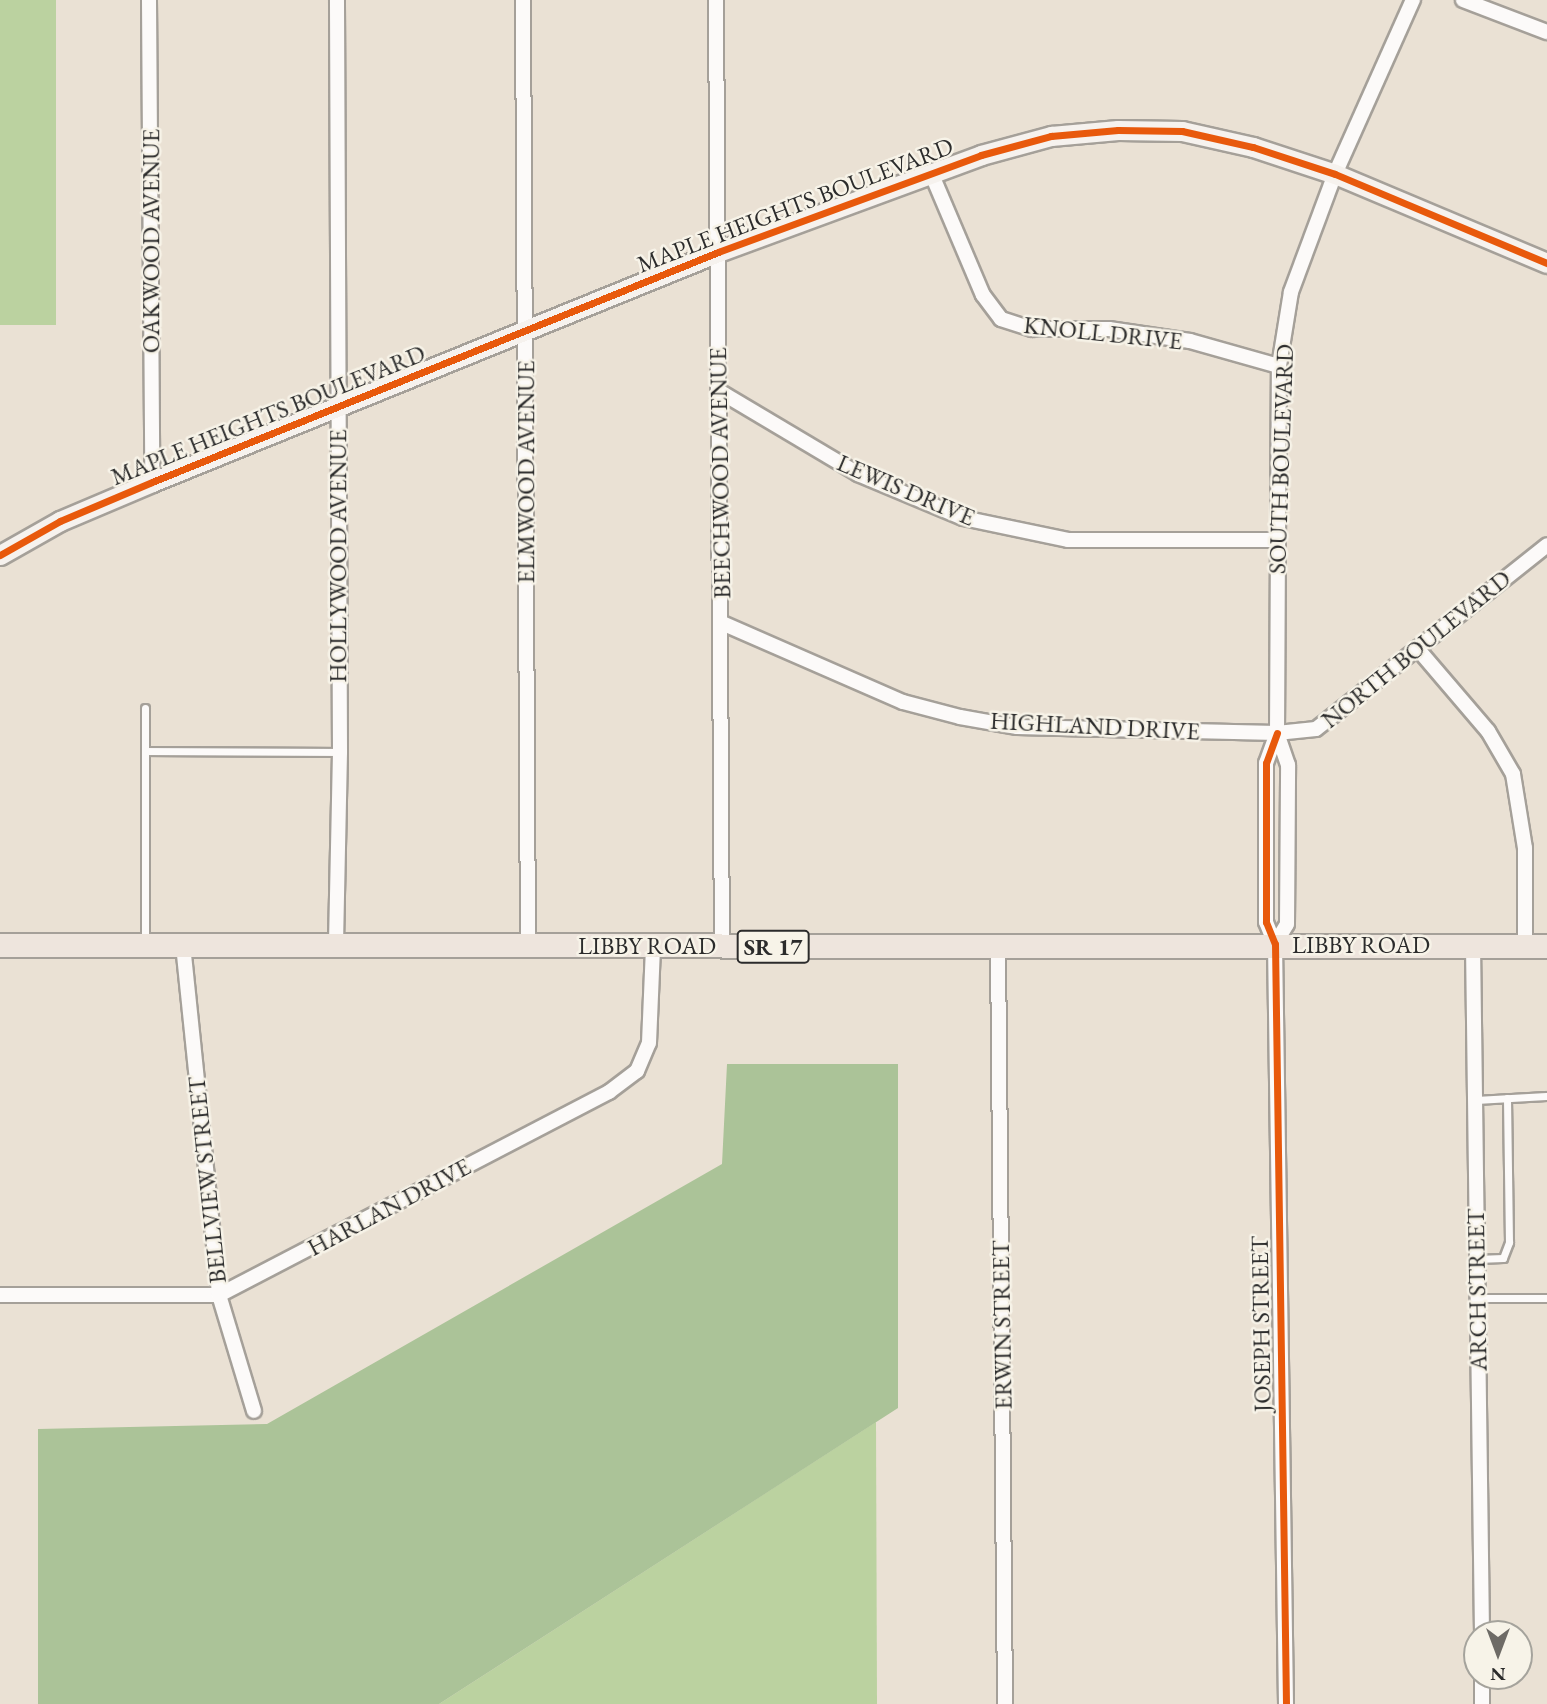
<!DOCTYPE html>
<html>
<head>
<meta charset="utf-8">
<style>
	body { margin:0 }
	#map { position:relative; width:1547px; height:1704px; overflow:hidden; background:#eae1d4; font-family:"EB Garamond",serif }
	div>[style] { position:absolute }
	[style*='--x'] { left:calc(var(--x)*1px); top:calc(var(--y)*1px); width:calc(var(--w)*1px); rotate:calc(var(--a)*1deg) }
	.green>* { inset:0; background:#bbd2a0; transform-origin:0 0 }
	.forest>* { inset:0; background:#abc398 }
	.roads { filter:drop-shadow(2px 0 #a5a099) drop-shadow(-2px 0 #a5a099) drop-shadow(0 2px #a5a099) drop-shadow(0 -2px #a5a099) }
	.lane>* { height:7px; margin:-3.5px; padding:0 3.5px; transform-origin:3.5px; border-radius:3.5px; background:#fcfaf9 }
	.street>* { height:14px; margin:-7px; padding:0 7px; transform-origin:7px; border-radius:7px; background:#fcfaf9 }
	.secondary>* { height:19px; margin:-9.5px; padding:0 9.5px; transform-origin:9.5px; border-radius:9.5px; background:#f6f2ee }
	.primary>* { height:23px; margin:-11.5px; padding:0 11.5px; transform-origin:11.5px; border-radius:11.5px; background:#eee5dd }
	.cycleway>* { height:7px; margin:-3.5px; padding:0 3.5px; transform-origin:3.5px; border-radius:3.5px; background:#e8590c }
	span { translate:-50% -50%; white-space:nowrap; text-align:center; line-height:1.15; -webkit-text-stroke:5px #f7f3e8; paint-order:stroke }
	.shield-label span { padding:2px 5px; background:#f7f3e8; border:2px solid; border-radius:5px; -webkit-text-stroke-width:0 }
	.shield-label { font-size:23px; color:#2b2b2b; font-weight:700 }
	.street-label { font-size:24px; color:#2b2b2b }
	.north { position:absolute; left:1463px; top:1620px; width:70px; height:70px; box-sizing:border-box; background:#f7f3e8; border:2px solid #a5a39c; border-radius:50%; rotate:180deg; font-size:19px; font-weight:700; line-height:28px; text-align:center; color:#2b2b2b }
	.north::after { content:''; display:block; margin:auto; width:24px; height:32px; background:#6e6b66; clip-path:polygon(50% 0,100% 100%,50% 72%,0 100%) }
</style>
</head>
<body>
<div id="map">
	<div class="green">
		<div style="left:0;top:0;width:56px;height:325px"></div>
		<div style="clip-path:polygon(876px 1422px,877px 1704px,439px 1704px)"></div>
	</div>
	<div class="forest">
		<div style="clip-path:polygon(727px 1064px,898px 1064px,898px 1408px,439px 1704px,38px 1704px,38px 1429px,267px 1424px,722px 1164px)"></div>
	</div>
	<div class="roads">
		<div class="lane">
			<div style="--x:145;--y:708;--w:233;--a:90"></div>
			<div style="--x:145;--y:751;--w:195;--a:0.3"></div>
			<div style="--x:1475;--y:1100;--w:72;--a:-3.2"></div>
			<div style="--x:1477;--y:1259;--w:26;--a:-2"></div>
			<div style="--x:1503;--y:1258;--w:17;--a:-69"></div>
			<div style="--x:1509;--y:1242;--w:144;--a:-90.8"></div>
			<div style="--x:1478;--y:1298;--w:69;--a:0"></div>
		</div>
		<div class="street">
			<div style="--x:149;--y:0;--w:482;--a:89.6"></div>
			<div style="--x:523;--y:0;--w:945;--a:89.7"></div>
			<div style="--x:716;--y:0;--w:947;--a:89.64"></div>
			<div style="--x:1463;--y:0;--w:90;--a:20.9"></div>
			<div style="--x:932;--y:175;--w:130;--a:67"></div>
			<div style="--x:983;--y:295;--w:30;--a:53"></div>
			<div style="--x:1001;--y:319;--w:33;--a:18"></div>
			<div style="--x:1032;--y:329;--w:77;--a:0"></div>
			<div style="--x:1109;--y:329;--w:82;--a:8.4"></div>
			<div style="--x:1190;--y:341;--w:92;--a:15.7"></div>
			<div style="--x:719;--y:391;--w:162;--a:30.8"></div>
			<div style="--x:858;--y:474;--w:114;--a:22.7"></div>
			<div style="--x:963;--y:518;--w:107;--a:11.8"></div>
			<div style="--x:1068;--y:540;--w:209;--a:0"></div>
			<div style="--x:722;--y:623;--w:197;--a:23.6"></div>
			<div style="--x:903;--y:702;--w:59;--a:14.7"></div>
			<div style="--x:960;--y:717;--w:58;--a:10"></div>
			<div style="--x:1017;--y:727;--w:260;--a:1.3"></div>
			<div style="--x:1277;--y:733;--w:39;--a:-6"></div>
			<div style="--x:1316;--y:729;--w:295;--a:-38.5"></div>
			<div style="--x:1417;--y:648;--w:109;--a:49.5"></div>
			<div style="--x:1488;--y:731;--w:50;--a:59.8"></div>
			<div style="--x:1513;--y:774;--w:75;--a:80.8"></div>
			<div style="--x:1525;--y:848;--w:98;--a:90"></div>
			<div style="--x:1277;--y:733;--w:32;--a:110"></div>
			<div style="--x:1266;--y:763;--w:159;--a:90"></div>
			<div style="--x:1266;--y:922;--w:24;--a:68"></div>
			<div style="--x:1275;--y:944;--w:760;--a:89.17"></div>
			<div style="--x:336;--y:943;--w:191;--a:-88.8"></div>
			<div style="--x:340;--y:752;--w:752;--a:-90.23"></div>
			<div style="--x:1275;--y:944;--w:23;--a:-59"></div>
			<div style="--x:1287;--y:924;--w:159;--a:-89.6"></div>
			<div style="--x:1288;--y:765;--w:34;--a:-109"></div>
			<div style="--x:1277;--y:733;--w:367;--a:-89.7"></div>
			<div style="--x:1279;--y:366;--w:75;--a:-80.8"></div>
			<div style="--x:1291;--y:292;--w:126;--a:-69.6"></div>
			<div style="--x:1335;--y:174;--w:191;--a:-65.9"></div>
			<div style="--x:183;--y:945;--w:352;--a:84.1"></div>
			<div style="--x:219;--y:1295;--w:121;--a:73.2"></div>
			<div style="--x:1473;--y:945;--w:689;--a:89.25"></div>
			<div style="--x:998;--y:946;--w:758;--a:89.47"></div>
			<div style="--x:0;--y:1295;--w:219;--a:0"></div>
			<div style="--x:219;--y:1295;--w:440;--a:-27.5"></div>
			<div style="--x:609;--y:1092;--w:35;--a:-37"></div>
			<div style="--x:637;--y:1071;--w:30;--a:-67"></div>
			<div style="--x:649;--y:1043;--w:96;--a:-87.6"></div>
			<div style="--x:1482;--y:1676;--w:28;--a:90"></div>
		</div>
		<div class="secondary">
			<div style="--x:0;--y:555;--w:69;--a:-29.5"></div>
			<div style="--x:60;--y:521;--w:100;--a:-23"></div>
			<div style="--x:152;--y:482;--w:611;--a:-22.11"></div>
			<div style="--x:718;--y:252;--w:280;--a:-20.2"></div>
			<div style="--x:981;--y:155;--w:73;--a:-15.2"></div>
			<div style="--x:1051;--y:136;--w:67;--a:-5.1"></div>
			<div style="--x:1118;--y:130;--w:64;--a:0.9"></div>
			<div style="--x:1182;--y:131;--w:73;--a:12.7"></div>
			<div style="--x:1253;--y:147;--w:86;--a:18.2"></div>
			<div style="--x:1335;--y:174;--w:230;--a:22.8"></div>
		</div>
		<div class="primary">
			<div style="--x:0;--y:945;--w:1547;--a:0.04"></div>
		</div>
	</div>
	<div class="cycleway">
		<div style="--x:0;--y:555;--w:69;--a:-29.5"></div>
		<div style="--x:60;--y:521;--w:100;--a:-23"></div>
		<div style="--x:152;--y:482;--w:611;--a:-22.11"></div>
		<div style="--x:718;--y:252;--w:280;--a:-20.2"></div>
		<div style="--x:981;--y:155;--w:73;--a:-15.2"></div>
		<div style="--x:1051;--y:136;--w:67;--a:-5.1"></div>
		<div style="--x:1118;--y:130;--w:64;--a:0.9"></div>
		<div style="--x:1182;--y:131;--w:73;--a:12.7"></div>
		<div style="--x:1253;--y:147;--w:86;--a:18.2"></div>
		<div style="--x:1335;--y:174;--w:230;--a:22.8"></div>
		<div style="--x:1277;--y:733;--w:32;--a:110"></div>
		<div style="--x:1266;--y:763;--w:159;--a:90"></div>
		<div style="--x:1266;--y:922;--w:24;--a:68"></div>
		<div style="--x:1275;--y:944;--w:760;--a:89.17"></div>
	</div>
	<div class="shield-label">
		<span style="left:773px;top:947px">SR 17</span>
	</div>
	<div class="street-label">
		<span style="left:795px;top:205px;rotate:-21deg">MAPLE HEIGHTS BOULEVARD</span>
		<span style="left:151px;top:241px;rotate:-90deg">OAKWOOD AVENUE</span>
		<span style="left:1103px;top:333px;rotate:6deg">KNOLL DRIVE</span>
		<span style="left:268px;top:415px;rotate:-22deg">MAPLE HEIGHTS BOULEVARD</span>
		<span style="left:1281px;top:459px;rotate:-88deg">SOUTH BOULEVARD</span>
		<span style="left:526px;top:472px;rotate:-90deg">ELMWOOD AVENUE</span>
		<span style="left:720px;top:473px;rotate:-91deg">BEECHWOOD AVENUE</span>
		<span style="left:906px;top:490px;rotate:23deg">LEWIS DRIVE</span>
		<span style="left:338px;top:556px;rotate:-90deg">HOLLYWOOD AVENUE</span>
		<span style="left:1416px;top:649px;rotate:-39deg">NORTH BOULEVARD</span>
		<span style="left:1095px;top:726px;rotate:3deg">HIGHLAND DRIVE</span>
		<span style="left:1361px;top:945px">LIBBY ROAD</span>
		<span style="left:647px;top:946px">LIBBY ROAD</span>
		<span style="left:207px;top:1180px;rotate:-96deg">BELLVIEW STREET</span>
		<span style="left:389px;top:1207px;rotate:-28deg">HARLAN DRIVE</span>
		<span style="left:1477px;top:1290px;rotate:-91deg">ARCH STREET</span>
		<span style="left:1261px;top:1324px;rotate:-91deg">JOSEPH STREET</span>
		<span style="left:1002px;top:1325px;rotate:-91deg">ERWIN STREET</span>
	</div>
	<div class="north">N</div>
</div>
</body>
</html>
